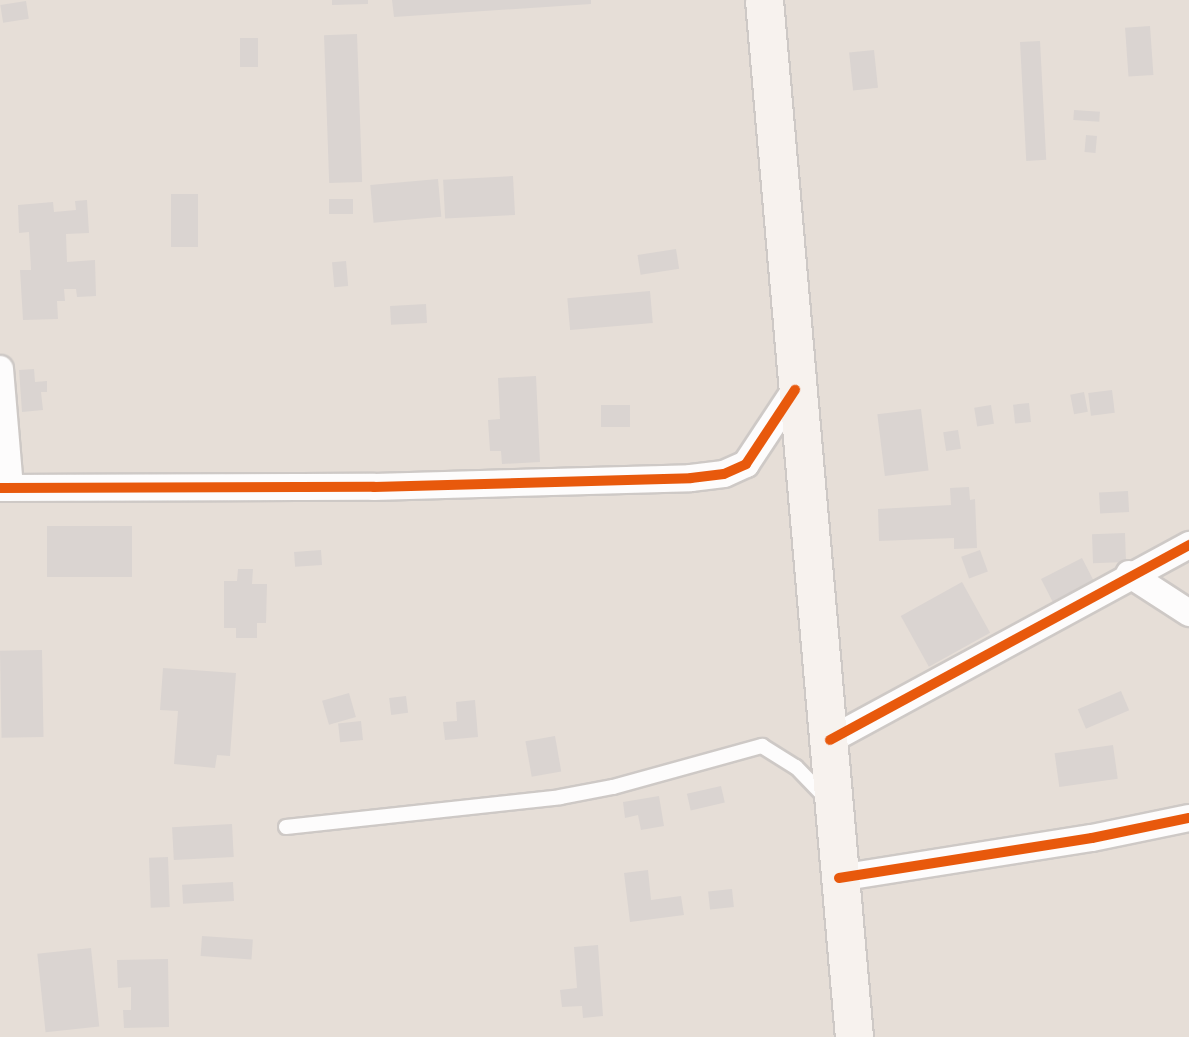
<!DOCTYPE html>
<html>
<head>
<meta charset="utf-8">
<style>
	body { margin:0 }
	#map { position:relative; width:1189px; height:1037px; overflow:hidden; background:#f2eeea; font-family:Raleway,sans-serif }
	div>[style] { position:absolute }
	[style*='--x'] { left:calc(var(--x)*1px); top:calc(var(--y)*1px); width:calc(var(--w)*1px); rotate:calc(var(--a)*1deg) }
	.residential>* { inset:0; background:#e6ded7; transform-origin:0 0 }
	.building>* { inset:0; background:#dad4d1; transform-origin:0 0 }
	.roads { filter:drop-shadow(2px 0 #cec9c6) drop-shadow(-2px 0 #cec9c6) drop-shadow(0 2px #cec9c6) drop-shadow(0 -2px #cec9c6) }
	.lane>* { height:14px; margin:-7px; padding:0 7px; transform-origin:7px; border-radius:7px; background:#fdfcfc }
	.street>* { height:26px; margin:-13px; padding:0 13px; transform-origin:13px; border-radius:13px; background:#fdfcfc }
	.secondary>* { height:37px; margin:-18.5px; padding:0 18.5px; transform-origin:18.5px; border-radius:18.5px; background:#f7f2ee }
	.cycleway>* { height:10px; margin:-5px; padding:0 5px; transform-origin:5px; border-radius:5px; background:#e8590c }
	span { translate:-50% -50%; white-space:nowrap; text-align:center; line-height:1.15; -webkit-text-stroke:5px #fff; paint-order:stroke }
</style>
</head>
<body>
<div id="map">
	<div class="residential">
		<div style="left:0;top:0;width:1189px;height:1037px"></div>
	</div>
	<div class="building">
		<div style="clip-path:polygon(332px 0,368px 0,368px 4px,332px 5px)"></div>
		<div style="clip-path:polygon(392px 0,591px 0,591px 4px,394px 17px)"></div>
		<div style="left:26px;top:1px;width:18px;height:26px;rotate:81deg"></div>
		<div style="left:1150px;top:26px;width:49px;height:25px;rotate:86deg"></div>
		<div style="left:357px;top:34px;width:148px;height:33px;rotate:88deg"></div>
		<div style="left:240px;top:38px;width:18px;height:29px"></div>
		<div style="left:1040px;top:41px;width:119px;height:20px;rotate:87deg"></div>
		<div style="left:874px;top:50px;width:38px;height:25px;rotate:84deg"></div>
		<div style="left:1074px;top:110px;width:26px;height:10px;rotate:4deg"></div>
		<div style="left:1086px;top:135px;width:11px;height:17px;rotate:5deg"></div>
		<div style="left:513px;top:176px;width:39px;height:70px;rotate:87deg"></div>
		<div style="left:438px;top:179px;width:38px;height:68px;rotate:85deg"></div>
		<div style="left:171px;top:194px;width:27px;height:53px"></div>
		<div style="left:329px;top:199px;width:24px;height:15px"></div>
		<div style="clip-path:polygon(87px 200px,89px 233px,66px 234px,67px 262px,95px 260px,96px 296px,77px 297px,76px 289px,64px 289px,65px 301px,57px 301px,58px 319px,23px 320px,20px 270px,31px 270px,29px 232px,19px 233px,18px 205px,53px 202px,54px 212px,76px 210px,75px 201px)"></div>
		<div style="left:676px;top:249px;width:20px;height:39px;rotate:81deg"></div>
		<div style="left:346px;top:261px;width:25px;height:14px;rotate:85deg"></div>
		<div style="left:650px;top:291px;width:32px;height:83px;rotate:85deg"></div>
		<div style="left:426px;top:304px;width:19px;height:36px;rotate:87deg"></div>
		<div style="clip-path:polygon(34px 369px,35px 382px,47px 381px,47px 392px,41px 392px,43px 410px,22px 412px,19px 370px)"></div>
		<div style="clip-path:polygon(536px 376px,540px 462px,502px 464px,501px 451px,490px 451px,488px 420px,500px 419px,498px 378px)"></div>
		<div style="left:1112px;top:390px;width:23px;height:24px;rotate:83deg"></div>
		<div style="left:1084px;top:392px;width:20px;height:14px;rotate:79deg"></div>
		<div style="left:1029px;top:403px;width:19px;height:16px;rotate:84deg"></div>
		<div style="left:601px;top:405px;width:29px;height:22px"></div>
		<div style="left:991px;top:405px;width:19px;height:17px;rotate:81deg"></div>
		<div style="left:921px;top:409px;width:62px;height:44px;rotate:83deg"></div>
		<div style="left:958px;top:430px;width:19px;height:15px;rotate:81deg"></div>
		<div style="clip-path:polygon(969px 487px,970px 500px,975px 499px,977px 548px,954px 549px,954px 538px,879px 541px,878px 509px,951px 505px,950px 488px)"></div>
		<div style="left:1128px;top:491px;width:21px;height:29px;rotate:87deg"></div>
		<div style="left:47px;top:526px;width:85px;height:51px"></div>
		<div style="left:1125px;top:533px;width:29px;height:33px;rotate:88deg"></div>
		<div style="left:321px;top:550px;width:15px;height:27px;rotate:86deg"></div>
		<div style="left:980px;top:550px;width:23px;height:20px;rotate:70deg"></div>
		<div style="left:1082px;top:558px;width:31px;height:46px;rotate:63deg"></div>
		<div style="clip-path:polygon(238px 569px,253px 569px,252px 584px,267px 584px,266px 623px,257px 623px,257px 638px,236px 638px,236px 628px,224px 628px,224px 581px,237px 581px)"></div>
		<div style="left:962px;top:582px;width:58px;height:70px;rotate:61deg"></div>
		<div style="left:42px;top:650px;width:87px;height:42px;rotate:89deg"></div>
		<div style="clip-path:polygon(163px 668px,236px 673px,230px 756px,217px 755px,215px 768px,174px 764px,178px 711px,160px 710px)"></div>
		<div style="left:1121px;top:691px;width:21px;height:47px;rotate:67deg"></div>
		<div style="left:349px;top:693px;width:25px;height:28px;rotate:74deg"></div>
		<div style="left:406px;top:696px;width:17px;height:17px;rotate:83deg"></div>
		<div style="clip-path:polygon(475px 700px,478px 737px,445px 740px,443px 722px,457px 721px,456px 702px)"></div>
		<div style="left:361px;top:721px;width:19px;height:23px;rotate:84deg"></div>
		<div style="left:555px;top:736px;width:36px;height:30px;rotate:80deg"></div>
		<div style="left:1113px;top:745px;width:34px;height:59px;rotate:82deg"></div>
		<div style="left:721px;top:786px;width:17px;height:35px;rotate:77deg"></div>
		<div style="clip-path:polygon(659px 796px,664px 826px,641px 830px,638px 815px,625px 818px,623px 802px)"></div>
		<div style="left:232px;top:824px;width:33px;height:60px;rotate:87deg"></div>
		<div style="left:168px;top:857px;width:50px;height:19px;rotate:88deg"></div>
		<div style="clip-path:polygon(648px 870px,651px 900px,681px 896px,684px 915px,630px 922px,624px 873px)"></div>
		<div style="left:233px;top:882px;width:19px;height:51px;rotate:87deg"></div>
		<div style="left:732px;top:889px;width:18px;height:24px;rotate:84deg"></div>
		<div style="left:202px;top:936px;width:51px;height:20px;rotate:4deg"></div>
		<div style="clip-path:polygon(598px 945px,603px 1016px,583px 1018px,582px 1006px,562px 1007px,560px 990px,577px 988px,574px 947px)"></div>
		<div style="left:91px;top:948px;width:79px;height:54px;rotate:84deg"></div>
		<div style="clip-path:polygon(168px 959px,169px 1027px,124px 1028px,123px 1010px,131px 1010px,131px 987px,118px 988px,117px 960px)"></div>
	</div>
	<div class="roads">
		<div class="lane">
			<div style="--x:286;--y:827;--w:276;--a:-6.2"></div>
			<div style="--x:560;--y:797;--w:54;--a:-10.7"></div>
			<div style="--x:613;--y:787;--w:155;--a:-15.4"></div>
			<div style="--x:762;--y:746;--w:40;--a:32"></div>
			<div style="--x:796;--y:767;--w:45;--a:45.9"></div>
		</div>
		<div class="street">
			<div style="--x:0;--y:369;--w:118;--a:85.2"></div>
			<div style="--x:0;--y:488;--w:374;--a:-0.2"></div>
			<div style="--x:374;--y:487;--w:317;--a:-1.6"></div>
			<div style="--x:691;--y:478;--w:33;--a:-7"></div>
			<div style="--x:724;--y:474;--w:24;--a:-24"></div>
			<div style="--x:746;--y:464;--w:89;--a:-56.5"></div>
			<div style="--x:1129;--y:574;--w:72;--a:33"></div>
			<div style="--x:830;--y:740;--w:409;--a:-28.5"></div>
			<div style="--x:839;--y:878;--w:256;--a:-9"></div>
			<div style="--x:1092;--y:838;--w:99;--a:-11.7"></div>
		</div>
		<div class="secondary">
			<div style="--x:764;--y:0;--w:1041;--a:85.04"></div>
		</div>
	</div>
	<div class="cycleway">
		<div style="--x:0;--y:488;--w:374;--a:-0.2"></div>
		<div style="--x:374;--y:487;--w:317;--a:-1.6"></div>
		<div style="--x:691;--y:478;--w:33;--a:-7"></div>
		<div style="--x:724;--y:474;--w:24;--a:-24"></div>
		<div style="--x:746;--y:464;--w:89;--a:-56.5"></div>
		<div style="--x:830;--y:740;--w:409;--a:-28.5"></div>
		<div style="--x:839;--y:878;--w:256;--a:-9"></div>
		<div style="--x:1092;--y:838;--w:99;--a:-11.7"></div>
	</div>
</div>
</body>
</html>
